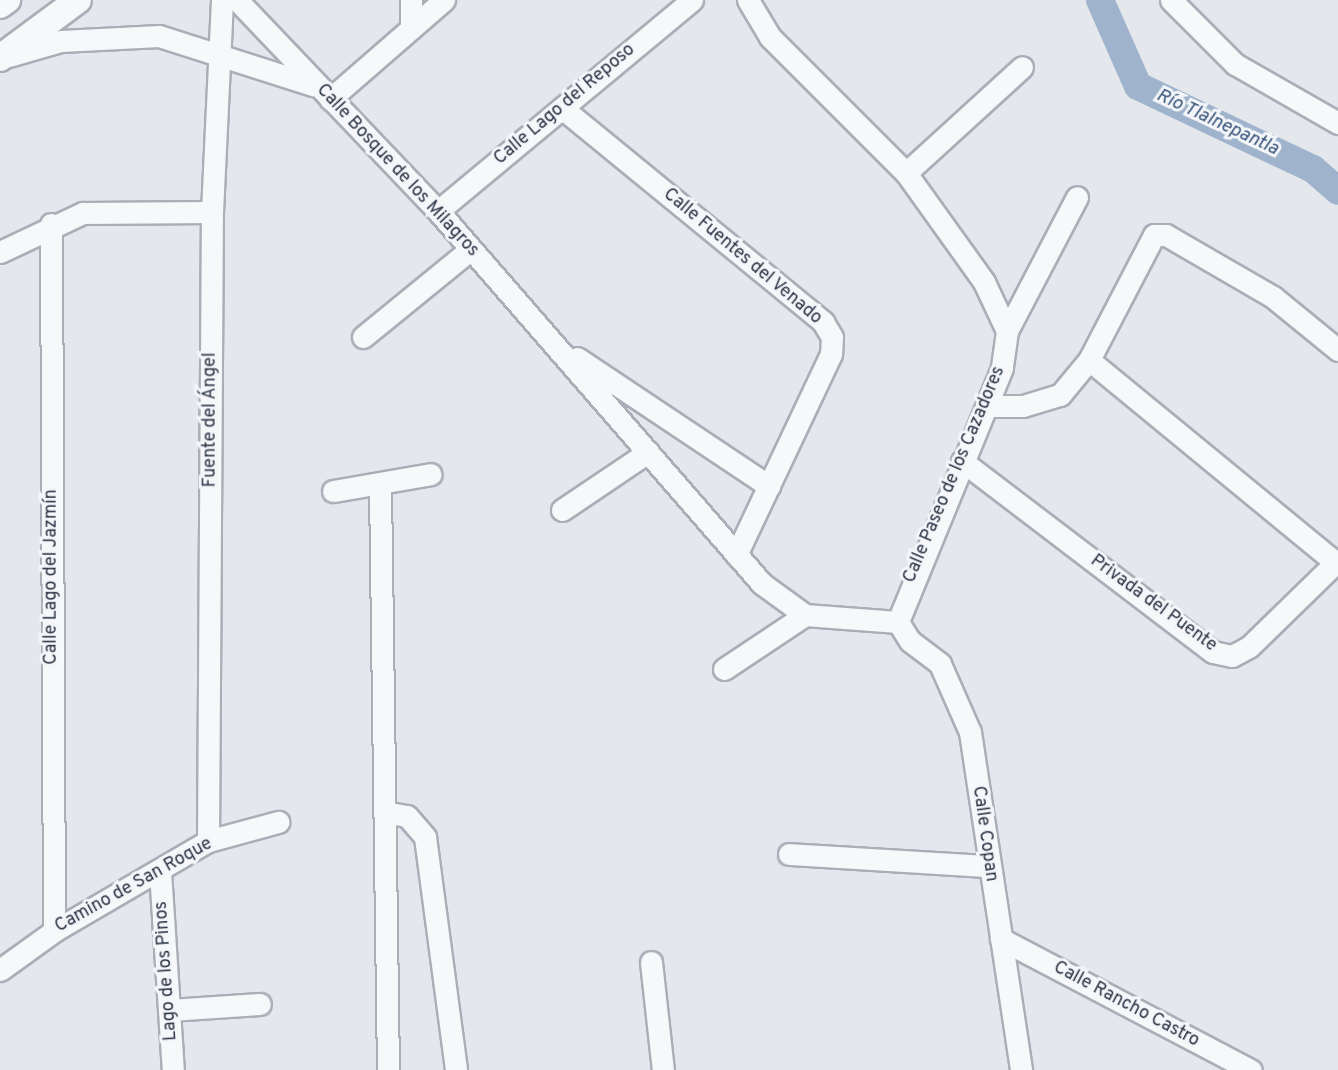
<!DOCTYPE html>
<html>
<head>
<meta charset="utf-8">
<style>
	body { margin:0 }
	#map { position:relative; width:1338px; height:1070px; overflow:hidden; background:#e4e7ec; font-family:Overpass,sans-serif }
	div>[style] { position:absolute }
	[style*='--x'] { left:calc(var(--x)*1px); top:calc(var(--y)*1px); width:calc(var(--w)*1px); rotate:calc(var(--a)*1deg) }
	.canal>* { height:28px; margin:-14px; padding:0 14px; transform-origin:14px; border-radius:14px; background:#9fb4cc }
	.roads { filter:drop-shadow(2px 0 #a9aeb7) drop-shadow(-2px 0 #a9aeb7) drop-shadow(0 2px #a9aeb7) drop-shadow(0 -2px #a9aeb7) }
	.minor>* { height:21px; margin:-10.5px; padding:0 10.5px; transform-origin:10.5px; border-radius:10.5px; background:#f7f8fa }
	.tertiary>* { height:26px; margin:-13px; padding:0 13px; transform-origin:13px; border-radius:13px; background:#f7f8fa }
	span { translate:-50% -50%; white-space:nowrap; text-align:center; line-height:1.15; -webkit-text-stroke:6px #f4f6f9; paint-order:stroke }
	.street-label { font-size:18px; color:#2b3445 }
	.water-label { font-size:19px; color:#34527a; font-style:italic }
</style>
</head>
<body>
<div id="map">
	<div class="canal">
		<div style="--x:1100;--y:0;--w:94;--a:66.2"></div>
		<div style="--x:1138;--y:86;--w:194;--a:25.4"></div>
		<div style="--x:1313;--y:169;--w:33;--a:41"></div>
	</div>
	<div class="roads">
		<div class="minor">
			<div style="--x:237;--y:0;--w:291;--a:46.4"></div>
			<div style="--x:438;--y:211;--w:493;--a:49"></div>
			<div style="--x:761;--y:583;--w:54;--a:36"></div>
			<div style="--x:805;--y:615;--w:93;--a:4.3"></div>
			<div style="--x:411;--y:0;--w:28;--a:90"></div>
			<div style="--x:748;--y:0;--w:43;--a:59.3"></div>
			<div style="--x:770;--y:37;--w:192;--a:45"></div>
			<div style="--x:906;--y:173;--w:134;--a:54.4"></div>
			<div style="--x:984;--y:282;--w:54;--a:64.9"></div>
			<div style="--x:1007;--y:331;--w:37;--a:98"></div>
			<div style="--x:1002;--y:368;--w:274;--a:112.3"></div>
			<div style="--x:1171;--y:0;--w:91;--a:45"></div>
			<div style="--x:1235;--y:64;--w:119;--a:29.8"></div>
			<div style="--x:9;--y:56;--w:54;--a:-16.1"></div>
			<div style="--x:61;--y:41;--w:98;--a:-2.9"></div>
			<div style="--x:159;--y:36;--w:162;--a:17.7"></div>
			<div style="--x:330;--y:99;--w:151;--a:-41"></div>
			<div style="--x:562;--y:108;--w:338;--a:39.3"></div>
			<div style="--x:823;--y:322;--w:17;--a:59"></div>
			<div style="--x:832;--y:337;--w:17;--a:93"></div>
			<div style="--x:831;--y:354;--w:222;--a:115.3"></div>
			<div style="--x:906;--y:173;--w:157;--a:-42.4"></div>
			<div style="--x:438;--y:211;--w:330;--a:-39.7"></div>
			<div style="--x:51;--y:224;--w:707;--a:89.76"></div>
			<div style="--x:0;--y:252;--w:92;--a:-25.2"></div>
			<div style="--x:83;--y:213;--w:129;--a:-0.4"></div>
			<div style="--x:1007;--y:331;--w:151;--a:-62.4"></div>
			<div style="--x:363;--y:337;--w:139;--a:-39.2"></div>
			<div style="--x:577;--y:358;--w:231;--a:33.7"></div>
			<div style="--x:1089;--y:360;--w:320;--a:39.4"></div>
			<div style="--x:987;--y:406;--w:36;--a:0"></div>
			<div style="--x:1023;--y:406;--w:39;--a:-17"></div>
			<div style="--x:1060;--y:395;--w:45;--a:-50.4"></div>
			<div style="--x:1089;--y:360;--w:141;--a:-62.5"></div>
			<div style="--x:1154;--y:235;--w:12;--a:0"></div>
			<div style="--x:1166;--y:235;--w:124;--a:30.1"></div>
			<div style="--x:1273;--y:297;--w:84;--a:39.2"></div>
			<div style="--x:962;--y:461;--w:315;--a:37.3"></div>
			<div style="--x:1213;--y:652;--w:19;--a:12"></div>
			<div style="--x:1232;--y:656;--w:19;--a:-28"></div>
			<div style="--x:1249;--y:647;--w:124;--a:-44.3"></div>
			<div style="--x:380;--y:485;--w:585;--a:89.22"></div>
			<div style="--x:333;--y:491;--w:99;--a:-9.8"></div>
			<div style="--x:562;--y:510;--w:104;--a:-34"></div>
			<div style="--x:898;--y:622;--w:22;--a:58"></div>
			<div style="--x:910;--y:641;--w:38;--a:37"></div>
			<div style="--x:940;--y:664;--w:74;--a:66.2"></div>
			<div style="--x:970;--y:732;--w:342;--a:81.4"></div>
			<div style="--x:724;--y:669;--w:97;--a:-33.7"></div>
			<div style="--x:384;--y:812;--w:23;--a:10"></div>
			<div style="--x:407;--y:816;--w:28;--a:49"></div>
			<div style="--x:425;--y:837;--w:235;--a:82.4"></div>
			<div style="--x:208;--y:841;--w:629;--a:-89.64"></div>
			<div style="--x:212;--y:212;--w:212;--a:-87.3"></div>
			<div style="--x:789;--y:854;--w:199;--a:3.5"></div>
			<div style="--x:160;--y:871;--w:199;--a:86.3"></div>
			<div style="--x:1001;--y:939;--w:282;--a:27.7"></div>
			<div style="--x:651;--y:962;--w:109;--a:83.7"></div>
			<div style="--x:0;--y:970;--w:67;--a:-35.8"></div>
			<div style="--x:54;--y:931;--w:178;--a:-30.3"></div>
			<div style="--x:208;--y:841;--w:73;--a:-15.2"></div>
			<div style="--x:169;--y:1010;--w:91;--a:-3.8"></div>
		</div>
		<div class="tertiary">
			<div style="--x:0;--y:5;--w:9;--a:-36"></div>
			<div style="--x:0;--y:58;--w:97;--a:-36.6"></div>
		</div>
	</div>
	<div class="street-label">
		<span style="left:565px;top:105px;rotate:-40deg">Calle Lago del Reposo</span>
		<span style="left:397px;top:171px;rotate:47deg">Calle Bosque de los Milagros</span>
		<span style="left:742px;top:257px;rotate:40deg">Calle Fuentes del Venado</span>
		<span style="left:211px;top:420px;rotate:-90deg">Fuente del Ángel</span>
		<span style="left:955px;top:475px;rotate:-67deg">Calle Paseo de los Cazadores</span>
		<span style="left:52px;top:577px;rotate:-90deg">Calle Lago del Jazmín</span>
		<span style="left:1153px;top:604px;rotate:36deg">Privada del Puente</span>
		<span style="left:984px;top:834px;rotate:82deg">Calle Copan</span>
		<span style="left:134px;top:886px;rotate:-29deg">Camino de San Roque</span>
		<span style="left:167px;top:971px;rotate:-94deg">Lago de los Pinos</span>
		<span style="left:1126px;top:1005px;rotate:28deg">Calle Rancho Castro</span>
	</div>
	<div class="water-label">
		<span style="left:1217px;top:123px;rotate:25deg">Río Tlalnepantla</span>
	</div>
</div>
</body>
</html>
